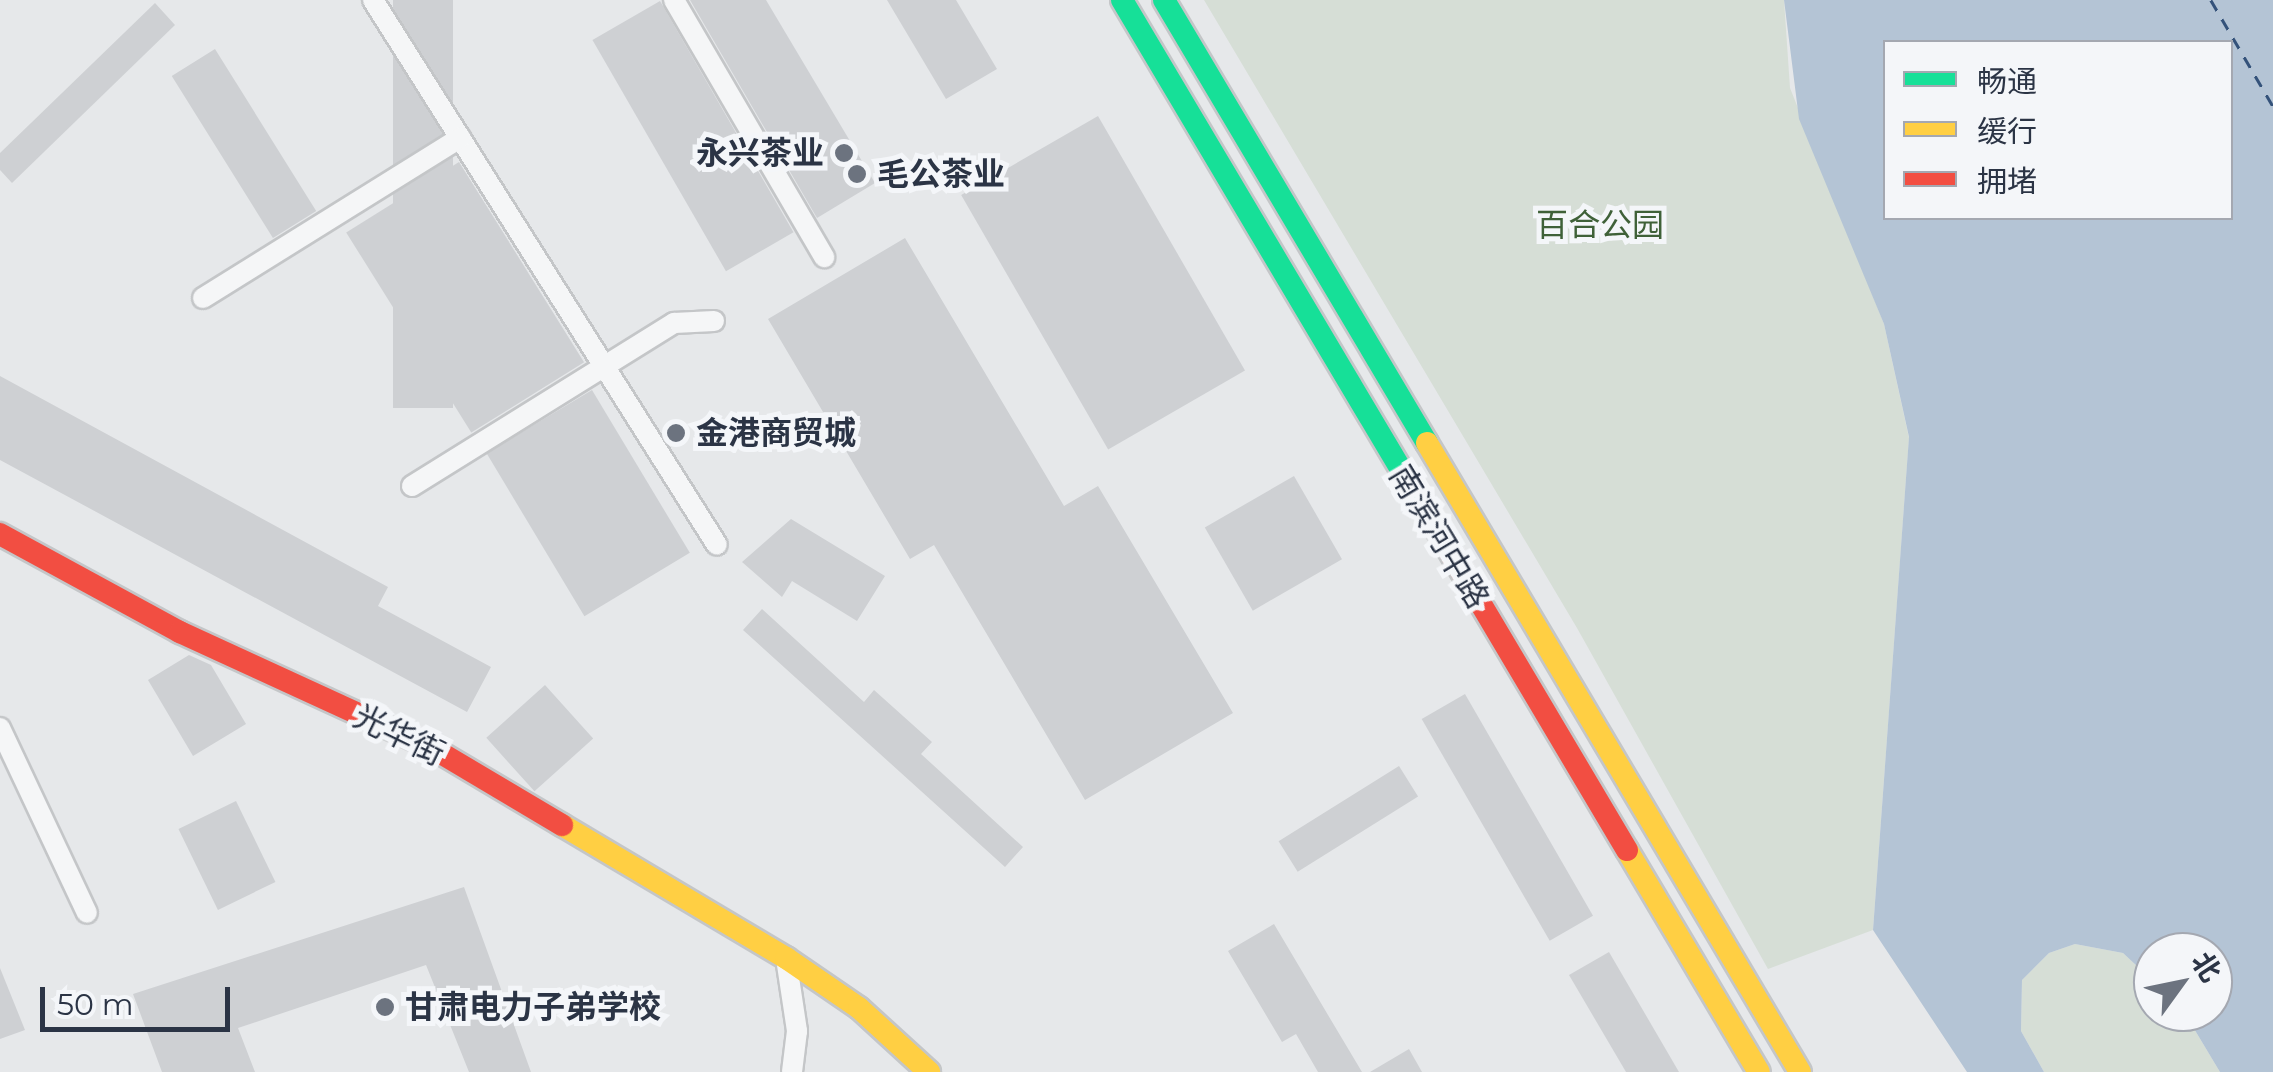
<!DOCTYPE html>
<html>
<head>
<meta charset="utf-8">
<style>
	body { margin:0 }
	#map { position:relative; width:2273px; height:1072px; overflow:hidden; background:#e6e8ea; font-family:Montserrat,"Noto Sans SC",sans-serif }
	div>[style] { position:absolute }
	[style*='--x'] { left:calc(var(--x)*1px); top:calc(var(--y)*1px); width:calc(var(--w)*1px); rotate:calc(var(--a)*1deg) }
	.green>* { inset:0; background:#d6ded6 }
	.water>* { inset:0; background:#b4c4d5 }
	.ferry>* { height:2.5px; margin-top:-1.25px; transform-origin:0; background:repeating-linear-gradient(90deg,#34527a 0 12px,transparent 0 22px) }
	.building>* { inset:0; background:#ced0d3; transform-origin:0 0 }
	.roads { filter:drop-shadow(2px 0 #c4c6c8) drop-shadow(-2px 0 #c4c6c8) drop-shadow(0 2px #c4c6c8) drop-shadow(0 -2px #c4c6c8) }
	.street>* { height:20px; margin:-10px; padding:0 10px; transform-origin:10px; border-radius:10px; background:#f5f6f7 }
	.fast>* { height:22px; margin:-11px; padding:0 11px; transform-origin:11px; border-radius:11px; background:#16e098 }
	.slow>* { height:22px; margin:-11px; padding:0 11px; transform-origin:11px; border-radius:11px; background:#ffcf43 }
	.jam>* { height:22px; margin:-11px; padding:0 11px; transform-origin:11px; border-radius:11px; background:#f24e42 }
	.dots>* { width:28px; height:28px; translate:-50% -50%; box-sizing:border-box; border:5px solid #f4f6f9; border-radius:50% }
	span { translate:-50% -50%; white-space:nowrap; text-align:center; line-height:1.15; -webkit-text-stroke:10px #f4f6f9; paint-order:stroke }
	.poi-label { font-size:32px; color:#2b3445; font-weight:700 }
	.right { translate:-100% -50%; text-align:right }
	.left { translate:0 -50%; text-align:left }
	.park-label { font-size:32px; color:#3f6138 }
	.street-label { font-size:32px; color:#2b3445 }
	.legend { position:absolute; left:1883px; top:40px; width:350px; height:180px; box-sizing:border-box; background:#f4f6f9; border:2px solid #a4a8b1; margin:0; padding:12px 18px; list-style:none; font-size:30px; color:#2b3445 }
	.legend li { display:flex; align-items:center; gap:20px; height:50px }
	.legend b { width:50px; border:2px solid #a4a8b1 }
	.north { position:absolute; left:2133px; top:932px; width:100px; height:100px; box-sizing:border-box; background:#f4f6f9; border:2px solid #a4a8b1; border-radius:50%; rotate:57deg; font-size:28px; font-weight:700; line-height:40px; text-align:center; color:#2b3445 }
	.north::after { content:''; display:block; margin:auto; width:35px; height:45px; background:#6c737f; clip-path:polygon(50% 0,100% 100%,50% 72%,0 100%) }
	.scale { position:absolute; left:40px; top:987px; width:190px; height:45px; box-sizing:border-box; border:5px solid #2b3445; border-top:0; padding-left:12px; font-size:30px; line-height:35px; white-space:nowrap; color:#2b3445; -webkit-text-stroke:8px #f4f6f9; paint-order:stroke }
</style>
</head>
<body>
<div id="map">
	<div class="green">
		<div style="clip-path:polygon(1204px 0,1784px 0,1790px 88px,1884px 324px,1909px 438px,1873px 930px,1768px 969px,1577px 628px)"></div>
		<div style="clip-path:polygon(2075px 944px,2123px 953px,2153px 981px,2153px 1012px,2184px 1012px,2220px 1072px,2044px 1072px,2021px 1031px,2022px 980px,2049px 953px)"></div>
	</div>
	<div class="water">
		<div style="clip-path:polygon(evenodd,1784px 0,2273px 0,2273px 1072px,2220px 1072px,2184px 1012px,2213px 1012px,2213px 952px,2153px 952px,2153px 981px,2123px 953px,2075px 944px,2049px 953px,2022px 980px,2021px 1031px,2044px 1072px,1967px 1072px,1873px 930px,1909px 437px,1884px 324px,1799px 119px,1784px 0,1886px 42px,2230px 42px,2230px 218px,1886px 218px,1886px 42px)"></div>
	</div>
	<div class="ferry">
		<div style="--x:2211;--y:0;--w:123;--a:59.7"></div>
	</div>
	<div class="building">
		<div style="left:393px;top:0;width:60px;height:408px"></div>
		<div style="clip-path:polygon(690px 0,766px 0,875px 183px,817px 218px)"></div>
		<div style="clip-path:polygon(887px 0,956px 0,997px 69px,946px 99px)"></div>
		<div style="left:660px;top:1px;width:267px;height:78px;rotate:60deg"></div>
		<div style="clip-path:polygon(155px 3px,175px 25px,12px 183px,0 170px,0 153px)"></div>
		<div style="left:215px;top:49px;width:191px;height:51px;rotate:58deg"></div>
		<div style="left:1098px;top:116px;width:294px;height:158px;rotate:60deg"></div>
		<div style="left:459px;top:162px;width:236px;height:133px;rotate:58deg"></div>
		<div style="clip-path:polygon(905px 238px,1064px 506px,1098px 486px,1233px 713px,1085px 800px,934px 545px,910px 559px,768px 319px)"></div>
		<div style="clip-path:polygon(0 376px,388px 587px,378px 606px,491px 667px,467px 712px,0 460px)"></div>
		<div style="left:592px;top:390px;width:190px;height:123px;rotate:59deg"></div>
		<div style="left:1294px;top:476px;width:96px;height:103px;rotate:60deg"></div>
		<div style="clip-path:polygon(791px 519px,885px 576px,857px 621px,792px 581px,782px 597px,742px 562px)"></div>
		<div style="clip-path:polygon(762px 609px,864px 702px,874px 690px,932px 742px,921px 754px,1023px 847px,1005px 867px,743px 630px)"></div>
		<div style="clip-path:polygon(189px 655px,211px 665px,246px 724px,193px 756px,148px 680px)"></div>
		<div style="left:545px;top:685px;width:72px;height:79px;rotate:48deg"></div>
		<div style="left:1465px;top:694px;width:256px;height:50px;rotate:60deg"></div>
		<div style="left:1399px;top:766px;width:36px;height:142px;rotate:58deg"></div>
		<div style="left:236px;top:801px;width:90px;height:64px;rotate:64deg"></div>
		<div style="clip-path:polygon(464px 887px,531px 1072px,469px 1072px,426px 965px,238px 1028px,255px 1072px,162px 1072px,133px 994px)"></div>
		<div style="clip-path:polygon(1274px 924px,1328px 1015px,1362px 1072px,1318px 1072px,1296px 1034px,1282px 1042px,1228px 951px)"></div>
		<div style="clip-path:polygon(1609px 952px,1679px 1072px,1626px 1072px,1569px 975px)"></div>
		<div style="clip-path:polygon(0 968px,25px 1030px,0 1039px)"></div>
		<div style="clip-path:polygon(1409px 1049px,1422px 1072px,1370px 1072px)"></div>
	</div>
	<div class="roads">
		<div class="street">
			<div style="--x:373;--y:0;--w:644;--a:57.74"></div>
			<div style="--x:674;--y:0;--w:298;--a:59.7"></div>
			<div style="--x:203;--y:298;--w:303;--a:-31.9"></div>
			<div style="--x:412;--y:486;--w:309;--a:-31.9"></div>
			<div style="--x:674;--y:323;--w:40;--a:-2.9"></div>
			<div style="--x:0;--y:728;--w:204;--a:64.8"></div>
			<div style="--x:786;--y:958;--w:74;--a:81.4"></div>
			<div style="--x:797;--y:1031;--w:41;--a:97"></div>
		</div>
		<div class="fast">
			<div style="--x:1122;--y:0;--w:611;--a:59.28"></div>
			<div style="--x:1164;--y:0;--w:515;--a:59.3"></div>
		</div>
		<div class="slow">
			<div style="--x:1427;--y:443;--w:731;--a:59.33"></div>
			<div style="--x:562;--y:825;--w:261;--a:30.7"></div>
			<div style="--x:786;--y:958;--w:88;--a:34.4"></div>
			<div style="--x:859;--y:1008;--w:95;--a:42.4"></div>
			<div style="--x:1627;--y:850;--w:258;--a:59.3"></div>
		</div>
		<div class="jam">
			<div style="--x:1434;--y:525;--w:378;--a:59.3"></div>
			<div style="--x:0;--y:534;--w:205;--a:28.6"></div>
			<div style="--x:180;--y:632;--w:280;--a:24.7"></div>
			<div style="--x:434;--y:749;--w:149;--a:30.7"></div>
		</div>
	</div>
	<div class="dots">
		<div style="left:844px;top:153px;background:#6c737f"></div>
		<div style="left:857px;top:174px;background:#6c737f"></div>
		<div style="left:676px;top:433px;background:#6c737f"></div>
		<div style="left:385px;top:1007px;background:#6c737f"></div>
	</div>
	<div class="poi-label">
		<span class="right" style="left:824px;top:153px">永兴茶业</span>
		<span class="left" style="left:877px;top:174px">毛公茶业</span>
		<span class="left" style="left:696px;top:433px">金港商贸城</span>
		<span class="left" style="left:405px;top:1007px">甘肃电力子弟学校</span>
	</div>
	<div class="park-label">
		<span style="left:1600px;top:225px">百合公园</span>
	</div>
	<div class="street-label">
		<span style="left:1439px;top:537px;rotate:59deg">南滨河中路</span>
		<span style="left:399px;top:735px;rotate:26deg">光华街</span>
	</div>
	<ul class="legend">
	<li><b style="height:12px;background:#16e098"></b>畅通</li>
	<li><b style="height:12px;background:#ffcf43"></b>缓行</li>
	<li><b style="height:12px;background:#f24e42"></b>拥堵</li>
	</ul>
	<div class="north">北</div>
	<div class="scale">50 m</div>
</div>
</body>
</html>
